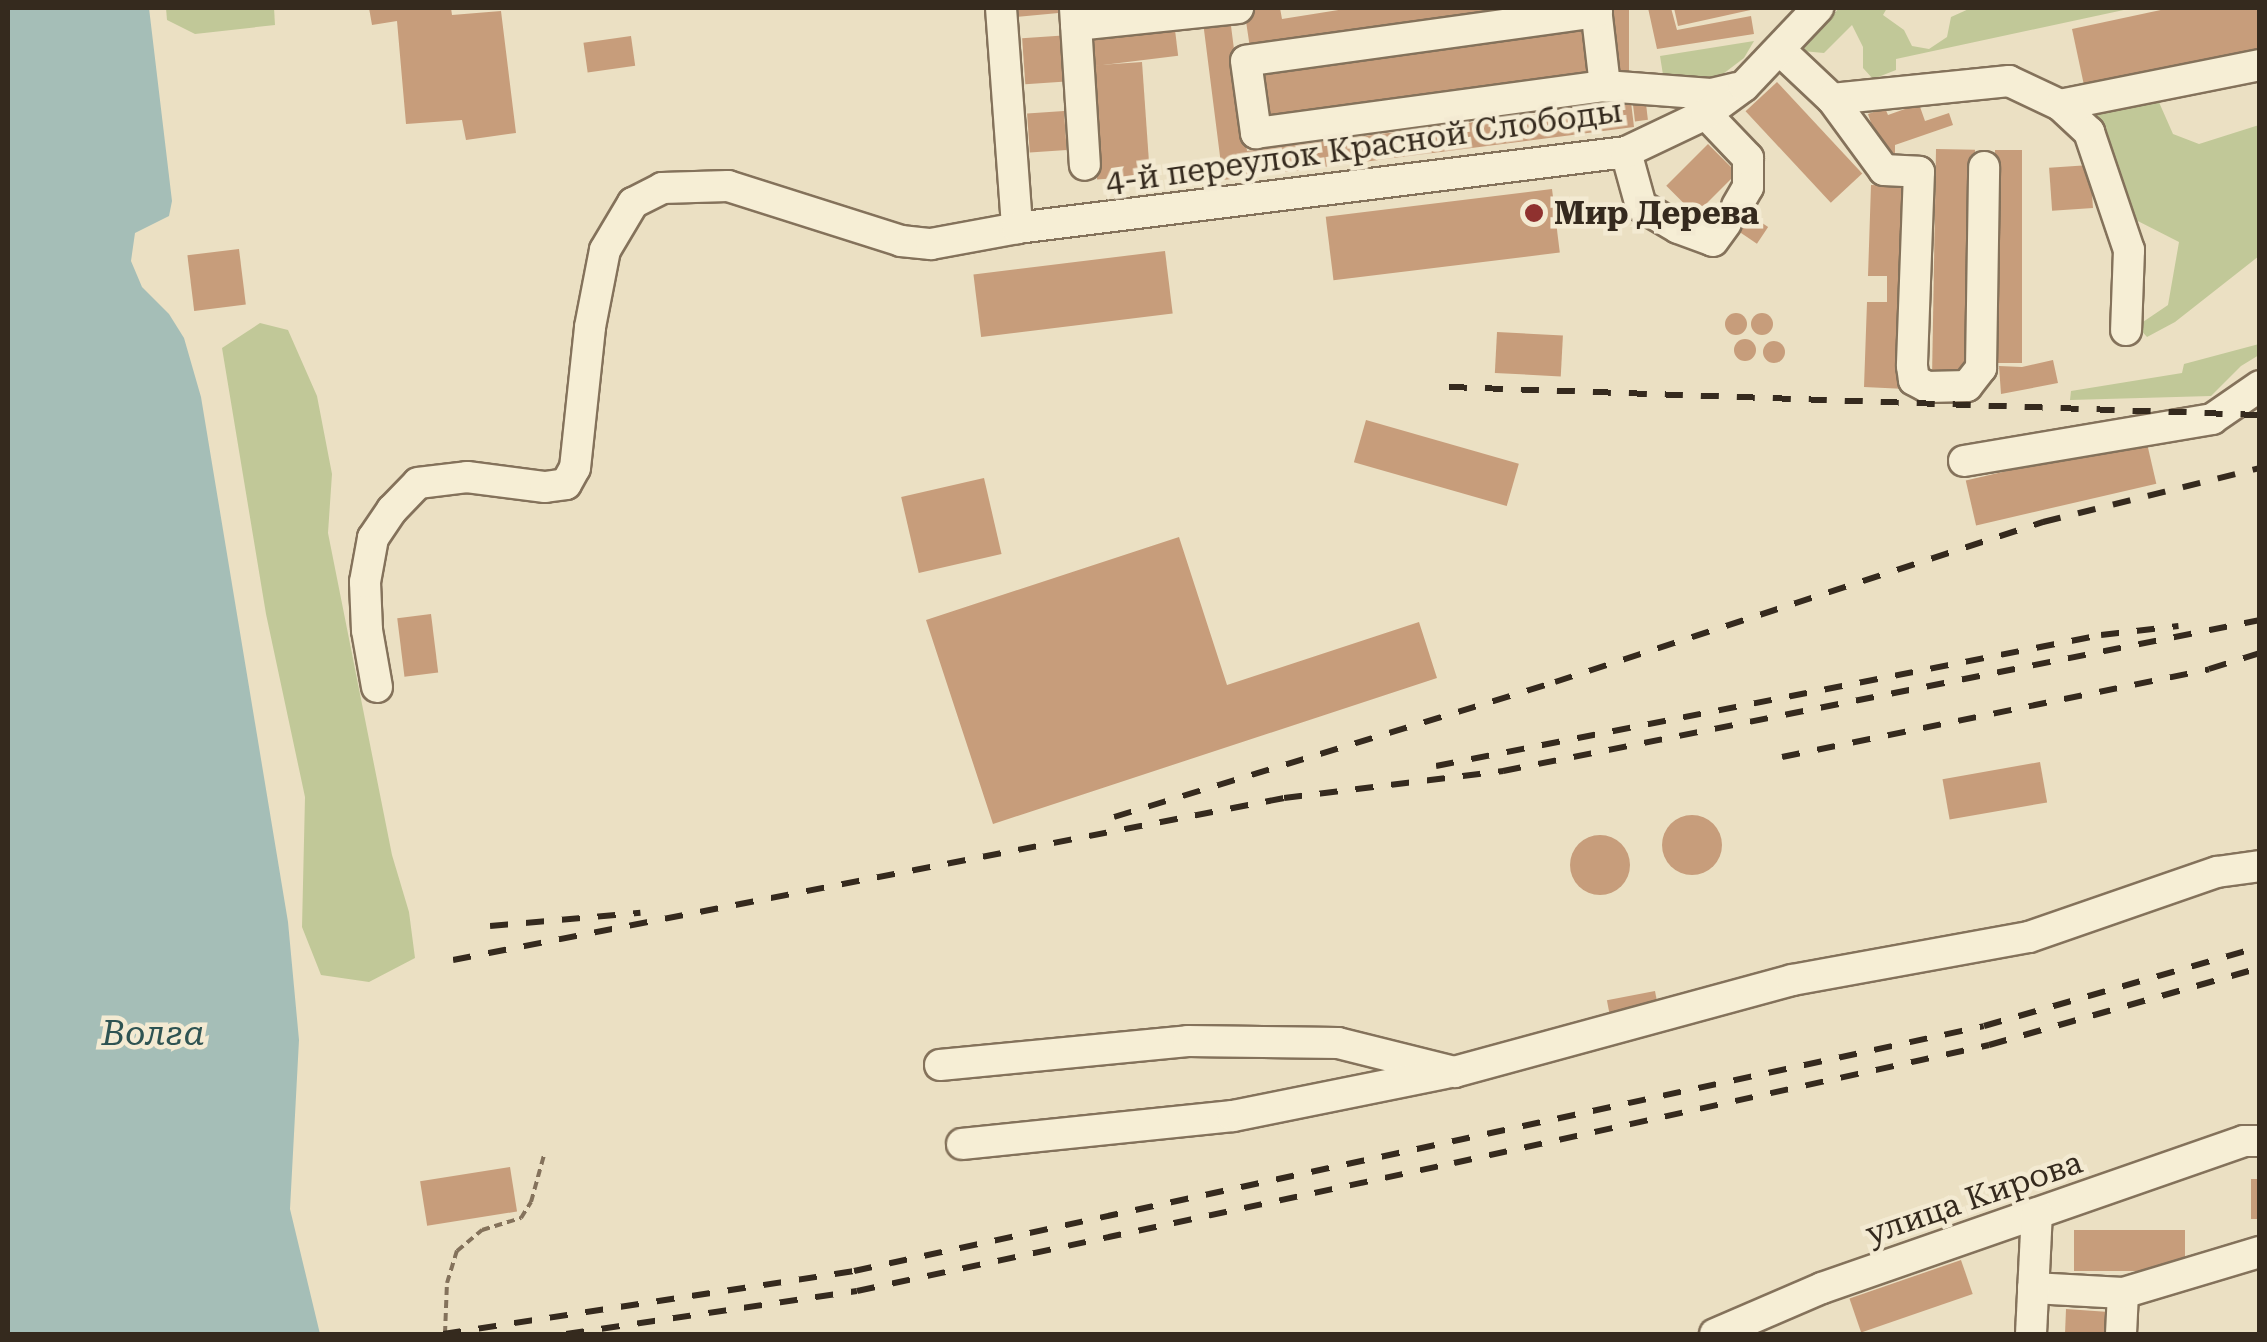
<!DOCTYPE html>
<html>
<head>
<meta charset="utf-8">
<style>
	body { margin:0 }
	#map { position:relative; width:2267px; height:1342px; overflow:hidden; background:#ebe0c3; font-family:"Roboto Serif",serif }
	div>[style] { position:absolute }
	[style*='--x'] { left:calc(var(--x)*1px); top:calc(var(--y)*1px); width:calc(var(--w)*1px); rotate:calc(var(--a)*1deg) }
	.green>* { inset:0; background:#c1c898 }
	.water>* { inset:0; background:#a5beb7 }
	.building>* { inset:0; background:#c79d7b; transform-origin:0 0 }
	.round { border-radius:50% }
	.path>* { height:4px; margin-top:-2px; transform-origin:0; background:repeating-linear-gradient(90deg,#84725b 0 8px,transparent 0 13px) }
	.roads { filter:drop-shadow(2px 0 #84725b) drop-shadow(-2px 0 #84725b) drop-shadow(0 2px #84725b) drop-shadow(0 -2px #84725b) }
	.minor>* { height:30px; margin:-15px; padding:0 15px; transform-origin:15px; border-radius:15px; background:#f6eed5 }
	.rail>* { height:6px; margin-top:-3px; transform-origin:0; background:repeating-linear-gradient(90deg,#352a1e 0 18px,transparent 0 36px) }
	.dots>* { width:28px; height:28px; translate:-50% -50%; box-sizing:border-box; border:5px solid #f3ead2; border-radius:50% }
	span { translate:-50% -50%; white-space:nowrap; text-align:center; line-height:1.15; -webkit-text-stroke:9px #f3ead2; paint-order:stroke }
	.street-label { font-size:32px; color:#352a1e }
	.poi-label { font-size:32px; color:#352a1e; font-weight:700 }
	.left { translate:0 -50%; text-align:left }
	.water-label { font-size:35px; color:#2e5352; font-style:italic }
	.frame { position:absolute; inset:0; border:10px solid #352a1e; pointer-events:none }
</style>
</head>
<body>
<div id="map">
	<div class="green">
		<div style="clip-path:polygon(166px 8px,274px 8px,275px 25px,195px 34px,167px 20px)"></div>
		<div style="clip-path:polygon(1839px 8px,1887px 8px,1883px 15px,1904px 30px,1912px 46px,1929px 49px,1947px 37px,1951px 17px,1971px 8px,2133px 8px,1896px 59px,1896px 70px,1873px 79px,1863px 68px,1863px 47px,1852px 25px,1824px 53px,1802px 51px)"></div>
		<div style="clip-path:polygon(1754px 41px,1744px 58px,1715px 80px,1664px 81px,1660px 56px)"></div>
		<div style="clip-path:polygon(2158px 100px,2173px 134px,2199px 144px,2259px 125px,2259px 256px,2175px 322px,2147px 337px,2137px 326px,2168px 305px,2179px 242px,2126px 215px,2088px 114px)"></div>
		<div style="clip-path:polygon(260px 323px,288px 330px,317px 396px,332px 474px,328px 533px,392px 855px,409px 912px,415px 958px,369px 982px,321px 975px,302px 927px,305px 797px,266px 614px,222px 348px)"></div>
		<div style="clip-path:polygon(2259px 344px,2259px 355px,2241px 366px,2211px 396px,2070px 400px,2071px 391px,2182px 373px,2184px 364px)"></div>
	</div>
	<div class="water">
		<div style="clip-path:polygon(8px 8px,149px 8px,172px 201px,169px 216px,135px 233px,131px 261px,142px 287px,169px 314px,184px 338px,201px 397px,288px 922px,299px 1040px,290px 1209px,320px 1334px,8px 1334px)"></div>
	</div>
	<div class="building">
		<div style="clip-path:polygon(369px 8px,451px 8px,452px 15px,501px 11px,516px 133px,466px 140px,462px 120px,406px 124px,397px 21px,372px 25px)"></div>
		<div style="clip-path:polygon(1015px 8px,1068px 8px,1069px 12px,1015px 17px)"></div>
		<div style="clip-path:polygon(1244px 8px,1280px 8px,1282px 19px,1351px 8px,1506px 10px,1250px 48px)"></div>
		<div style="left:1606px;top:8px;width:23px;height:63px"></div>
		<div style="clip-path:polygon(1648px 8px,1671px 8px,1677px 30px,1751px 16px,1754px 34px,1657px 49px)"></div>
		<div style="clip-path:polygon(1674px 8px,1755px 8px,1755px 9px,1678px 26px)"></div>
		<div style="clip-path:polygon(2170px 8px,2260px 8px,2260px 52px,2085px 90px,2072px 29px)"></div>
		<div style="clip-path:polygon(1230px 18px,1247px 151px,1631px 102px,1634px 127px,1223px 180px,1203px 22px)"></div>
		<div style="left:1175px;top:30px;width:26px;height:88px;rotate:83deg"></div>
		<div style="left:1584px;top:30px;width:45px;height:328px;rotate:82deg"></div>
		<div style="left:1070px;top:35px;width:46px;height:48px;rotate:86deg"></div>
		<div style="left:631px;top:36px;width:30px;height:48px;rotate:82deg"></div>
		<div style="left:1142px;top:62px;width:114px;height:53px;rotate:86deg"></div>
		<div style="left:1777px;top:82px;width:125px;height:43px;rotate:47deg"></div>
		<div style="left:1645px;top:96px;width:24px;height:13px;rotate:83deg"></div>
		<div style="clip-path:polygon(1919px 104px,1925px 121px,1949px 113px,1953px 125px,1895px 145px,1895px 153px,1883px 158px,1868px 114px,1885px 108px,1888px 115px)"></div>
		<div style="left:1064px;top:111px;width:39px;height:37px;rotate:86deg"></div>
		<div style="left:1708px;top:144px;width:41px;height:59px;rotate:45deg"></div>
		<div style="left:1936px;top:149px;width:39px;height:229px;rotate:1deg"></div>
		<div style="left:1995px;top:150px;width:27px;height:213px"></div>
		<div style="left:2090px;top:165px;width:43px;height:41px;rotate:86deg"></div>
		<div style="clip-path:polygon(1871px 185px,1912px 186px,1906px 389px,1864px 387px,1867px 302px,1887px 302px,1887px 276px,1868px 276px)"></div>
		<div style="left:1552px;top:189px;width:64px;height:228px;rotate:83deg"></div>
		<div style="left:1725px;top:198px;width:52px;height:20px;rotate:34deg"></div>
		<div style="left:239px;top:249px;width:56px;height:52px;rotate:83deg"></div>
		<div style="left:1165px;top:251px;width:63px;height:193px;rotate:83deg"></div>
		<div class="round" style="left:1725px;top:313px;width:22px;height:22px"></div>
		<div class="round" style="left:1751px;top:313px;width:22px;height:22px"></div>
		<div style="left:1497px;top:332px;width:66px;height:41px;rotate:3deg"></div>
		<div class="round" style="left:1734px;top:339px;width:22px;height:22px"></div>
		<div class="round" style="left:1763px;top:341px;width:22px;height:22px"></div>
		<div style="clip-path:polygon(2053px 360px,2058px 383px,2001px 394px,1999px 366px,2022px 367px)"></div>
		<div style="left:1366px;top:420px;width:159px;height:44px;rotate:16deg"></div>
		<div style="left:2146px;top:439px;width:46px;height:185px;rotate:77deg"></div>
		<div style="left:984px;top:478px;width:78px;height:85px;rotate:77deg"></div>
		<div style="clip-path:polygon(1179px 537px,1227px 685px,1419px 622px,1437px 678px,993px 824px,926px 620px)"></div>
		<div style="left:431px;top:614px;width:59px;height:34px;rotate:83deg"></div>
		<div style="left:2040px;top:762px;width:41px;height:99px;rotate:80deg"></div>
		<div class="round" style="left:1662px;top:815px;width:60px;height:60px"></div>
		<div class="round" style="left:1570px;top:835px;width:60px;height:60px"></div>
		<div style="left:1655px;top:991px;width:16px;height:49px;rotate:79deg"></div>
		<div style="left:510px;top:1167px;width:45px;height:91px;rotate:81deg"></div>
		<div style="left:2251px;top:1179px;width:9px;height:40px"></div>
		<div style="left:2074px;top:1230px;width:111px;height:41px"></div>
		<div style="left:1961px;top:1260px;width:36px;height:118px;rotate:71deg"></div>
		<div style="clip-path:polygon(2066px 1309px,2109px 1312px,2107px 1334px,2065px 1334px)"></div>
	</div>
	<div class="path">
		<div style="--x:445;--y:1334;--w:51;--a:-87.8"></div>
		<div style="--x:447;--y:1283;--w:34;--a:-73"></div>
		<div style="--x:457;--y:1251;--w:33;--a:-40"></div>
		<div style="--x:482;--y:1230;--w:41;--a:-17.1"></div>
		<div style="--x:521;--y:1218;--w:19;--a:-58"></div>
		<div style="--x:531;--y:1202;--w:49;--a:-74.5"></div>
	</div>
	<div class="roads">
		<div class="minor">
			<div style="--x:1001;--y:8;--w:221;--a:85.8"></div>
			<div style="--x:1075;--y:8;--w:157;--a:86.4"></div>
			<div style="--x:1596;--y:8;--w:79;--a:83.4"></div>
			<div style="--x:1597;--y:12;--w:354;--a:172.1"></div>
			<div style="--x:1246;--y:61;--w:73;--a:82.1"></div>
			<div style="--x:1256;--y:133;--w:352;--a:-7.7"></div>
			<div style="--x:1605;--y:86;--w:106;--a:4.3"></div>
			<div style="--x:1711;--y:94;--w:26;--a:-13"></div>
			<div style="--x:1076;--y:25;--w:163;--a:-6"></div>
			<div style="--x:1781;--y:51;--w:70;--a:43.3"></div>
			<div style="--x:1832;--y:99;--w:178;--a:-5.8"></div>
			<div style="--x:2009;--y:81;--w:56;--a:25.2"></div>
			<div style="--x:2060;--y:105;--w:204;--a:-11.3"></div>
			<div style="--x:1832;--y:99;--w:88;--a:53.8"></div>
			<div style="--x:1884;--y:170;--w:35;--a:3"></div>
			<div style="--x:1919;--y:172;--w:194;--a:92.1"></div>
			<div style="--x:1912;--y:366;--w:14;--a:82"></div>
			<div style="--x:1914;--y:380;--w:15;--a:28"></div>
			<div style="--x:1927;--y:387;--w:40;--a:-1.4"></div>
			<div style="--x:1967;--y:386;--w:23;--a:-52"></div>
			<div style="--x:1981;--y:368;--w:201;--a:-89.1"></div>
			<div style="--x:2060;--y:105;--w:40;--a:43"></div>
			<div style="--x:2089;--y:132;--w:125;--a:71.3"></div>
			<div style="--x:2129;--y:250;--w:80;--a:92.1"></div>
			<div style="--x:1706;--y:114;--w:61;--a:46.3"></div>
			<div style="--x:1748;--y:158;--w:29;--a:90"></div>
			<div style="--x:1748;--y:187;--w:22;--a:120"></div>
			<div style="--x:1626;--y:152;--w:56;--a:74.5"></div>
			<div style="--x:1641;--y:206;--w:43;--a:30.7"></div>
			<div style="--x:1678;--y:228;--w:37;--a:20"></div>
			<div style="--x:1713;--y:241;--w:22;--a:-54"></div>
			<div style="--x:1964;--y:461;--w:252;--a:-9.6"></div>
			<div style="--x:2212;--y:419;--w:58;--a:-34.5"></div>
			<div style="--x:377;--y:687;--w:58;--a:-100"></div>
			<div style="--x:367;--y:630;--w:48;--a:-92.4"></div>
			<div style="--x:365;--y:582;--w:45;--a:-79.7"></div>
			<div style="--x:373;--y:538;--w:34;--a:-56"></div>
			<div style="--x:392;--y:510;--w:37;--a:-46"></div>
			<div style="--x:418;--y:483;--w:49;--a:-7"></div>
			<div style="--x:467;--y:477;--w:79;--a:7.3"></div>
			<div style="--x:545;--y:487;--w:21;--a:-8"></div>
			<div style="--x:566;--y:484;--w:18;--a:-61"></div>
			<div style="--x:575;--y:468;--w:142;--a:-83.9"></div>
			<div style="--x:590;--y:327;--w:78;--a:-79"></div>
			<div style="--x:605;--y:250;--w:55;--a:-59.2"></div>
			<div style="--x:633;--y:203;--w:33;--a:-27"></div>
			<div style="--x:662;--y:188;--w:66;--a:-1.7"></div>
			<div style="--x:728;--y:186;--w:182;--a:17.6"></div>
			<div style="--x:901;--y:241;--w:30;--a:6"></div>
			<div style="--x:931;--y:244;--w:87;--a:-10.5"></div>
			<div style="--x:1017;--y:228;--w:614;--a:-7.11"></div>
			<div style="--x:1626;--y:152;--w:89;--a:-25.4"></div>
			<div style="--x:1706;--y:114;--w:47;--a:-36.4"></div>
			<div style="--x:1744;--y:86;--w:108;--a:-46.5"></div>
			<div style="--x:940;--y:1065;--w:249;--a:-5.5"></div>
			<div style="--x:1188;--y:1041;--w:150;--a:0.8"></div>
			<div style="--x:1338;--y:1043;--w:120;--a:14"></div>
			<div style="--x:1454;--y:1072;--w:350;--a:-15.2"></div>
			<div style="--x:1792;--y:980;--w:241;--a:-10.3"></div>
			<div style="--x:2029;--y:937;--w:199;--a:-19.1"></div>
			<div style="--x:2217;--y:872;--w:43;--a:-7.9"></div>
			<div style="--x:962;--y:1144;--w:272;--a:-5.9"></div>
			<div style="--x:1233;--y:1116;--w:217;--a:-11.4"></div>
			<div style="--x:2033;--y:1288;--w:90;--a:3.2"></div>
			<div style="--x:2123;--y:1293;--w:41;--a:92.8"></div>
			<div style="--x:2123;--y:1293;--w:143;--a:-16.7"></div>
			<div style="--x:1715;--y:1334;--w:116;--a:-23.3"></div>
			<div style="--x:1822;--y:1288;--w:447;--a:-19.2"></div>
			<div style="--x:2244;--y:1141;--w:16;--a:0"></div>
			<div style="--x:2031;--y:1334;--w:121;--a:-87.2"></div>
		</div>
	</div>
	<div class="rail">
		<div style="--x:1449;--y:387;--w:811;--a:1.98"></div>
		<div style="--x:1782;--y:757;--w:436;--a:-11.6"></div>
		<div style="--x:2209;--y:669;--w:53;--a:-17.4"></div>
		<div style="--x:1436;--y:766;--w:678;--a:-11.14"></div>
		<div style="--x:2101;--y:635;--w:78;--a:-6.7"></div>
		<div style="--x:1114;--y:817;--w:461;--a:-17"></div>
		<div style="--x:1555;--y:682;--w:514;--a:-18.15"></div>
		<div style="--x:2043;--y:522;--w:224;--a:-14"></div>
		<div style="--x:490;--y:926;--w:151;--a:-5"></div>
		<div style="--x:453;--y:960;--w:847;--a:-11.03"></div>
		<div style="--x:1284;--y:798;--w:221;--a:-7"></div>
		<div style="--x:1503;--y:771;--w:772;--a:-11.28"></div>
		<div style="--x:443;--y:1334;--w:416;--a:-8.7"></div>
		<div style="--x:854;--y:1271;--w:1156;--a:-12.23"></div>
		<div style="--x:1984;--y:1026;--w:287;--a:-16"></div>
		<div style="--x:566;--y:1334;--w:294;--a:-8.4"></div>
		<div style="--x:857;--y:1291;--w:611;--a:-12.1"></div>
		<div style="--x:1454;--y:1163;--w:548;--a:-12.44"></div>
		<div style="--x:1989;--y:1045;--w:282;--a:-15.9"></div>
	</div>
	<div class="dots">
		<div style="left:1534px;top:213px;background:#8f312f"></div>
	</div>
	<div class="street-label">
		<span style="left:1364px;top:147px;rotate:-8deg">4-й переулок Красной Слободы</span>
		<span style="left:1974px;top:1198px;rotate:-19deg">улица Кирова</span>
	</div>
	<div class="poi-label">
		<span class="left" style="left:1554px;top:213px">Мир Дерева</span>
	</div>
	<div class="water-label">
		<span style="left:153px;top:1034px">Волга</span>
	</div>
	<div class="frame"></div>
</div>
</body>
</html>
